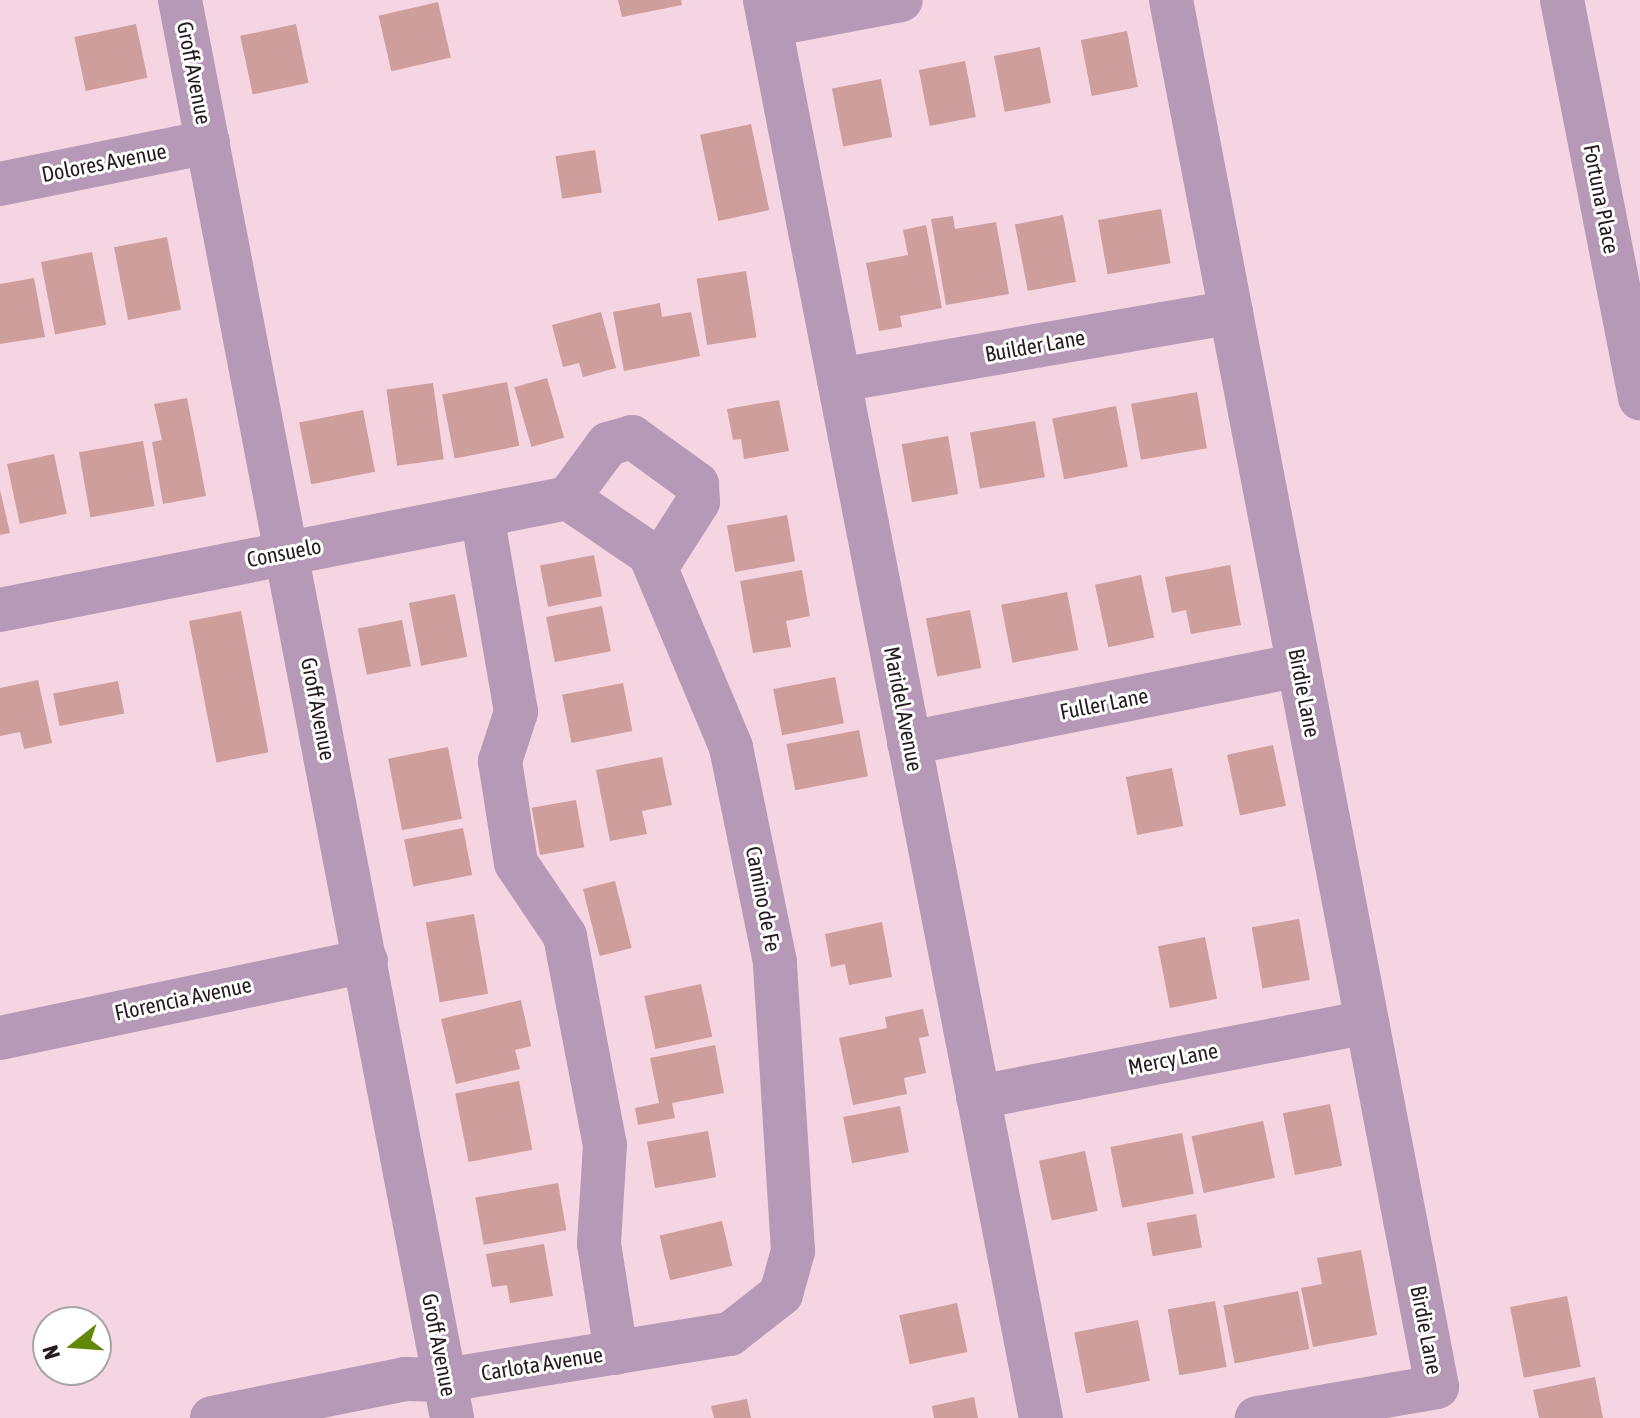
<!DOCTYPE html>
<html>
<head>
<meta charset="utf-8">
<style>
	body { margin:0 }
	#map { position:relative; width:1640px; height:1418px; overflow:hidden; background:#f5d5e1; font-family:"Asap Condensed",sans-serif }
	div>[style] { position:absolute }
	[style*='--x'] { left:calc(var(--x)*1px); top:calc(var(--y)*1px); width:calc(var(--w)*1px); rotate:calc(var(--a)*1deg) }
	.building>* { inset:0; background:#ce9e9d; transform-origin:0 0 }
	.minor>* { height:44px; margin:-22px; padding:0 22px; transform-origin:22px; border-radius:22px; background:#b699b6 }
	span { translate:-50% -50%; white-space:nowrap; text-align:center; line-height:1.15; -webkit-text-stroke:6px #fff; paint-order:stroke }
	.street-label { font-size:22px; color:#261b1f }
	.north { position:absolute; left:32px; top:1306px; width:80px; height:80px; box-sizing:border-box; background:#fff; border:2px solid #a8a4a5; border-radius:50%; rotate:253deg; font-size:22px; font-weight:700; line-height:32px; text-align:center; color:#261b1f }
	.north::after { content:''; display:block; margin:auto; width:28px; height:36px; background:#638709; clip-path:polygon(50% 0,100% 100%,50% 72%,0 100%) }
</style>
</head>
<body>
<div id="map">
	<div class="building">
		<div style="clip-path:polygon(618px 0,681px 0,682px 5px,622px 17px)"></div>
		<div style="left:438px;top:2px;width:57px;height:61px;rotate:77deg"></div>
		<div style="left:136px;top:24px;width:55px;height:63px;rotate:78deg"></div>
		<div style="left:296px;top:24px;width:60px;height:57px;rotate:78deg"></div>
		<div style="left:1127px;top:31px;width:57px;height:47px;rotate:79deg"></div>
		<div style="left:1040px;top:47px;width:57px;height:47px;rotate:79deg"></div>
		<div style="left:965px;top:61px;width:57px;height:47px;rotate:79deg"></div>
		<div style="left:881px;top:79px;width:59px;height:50px;rotate:79deg"></div>
		<div style="left:751px;top:124px;width:88px;height:52px;rotate:78deg"></div>
		<div style="left:595px;top:150px;width:43px;height:40px;rotate:81deg"></div>
		<div style="left:1161px;top:209px;width:55px;height:64px;rotate:80deg"></div>
		<div style="left:1063px;top:215px;width:68px;height:49px;rotate:79deg"></div>
		<div style="clip-path:polygon(953px 216px,955px 229px,996px 222px,1009px 294px,946px 305px,931px 219px)"></div>
		<div style="clip-path:polygon(926px 225px,942px 308px,900px 316px,902px 327px,879px 331px,866px 263px,908px 255px,903px 230px)"></div>
		<div style="left:167px;top:237px;width:74px;height:54px;rotate:79deg"></div>
		<div style="left:92px;top:252px;width:74px;height:52px;rotate:79deg"></div>
		<div style="left:746px;top:271px;width:67px;height:50px;rotate:81deg"></div>
		<div style="clip-path:polygon(34px 278px,45px 337px,0 344px,0 284px)"></div>
		<div style="clip-path:polygon(660px 303px,662px 317px,691px 312px,700px 356px,624px 371px,613px 312px)"></div>
		<div style="clip-path:polygon(601px 312px,616px 368px,583px 377px,579px 363px,563px 367px,552px 325px)"></div>
		<div style="left:547px;top:378px;width:62px;height:34px;rotate:74deg"></div>
		<div style="left:507px;top:382px;width:65px;height:66px;rotate:79deg"></div>
		<div style="left:433px;top:383px;width:77px;height:47px;rotate:82deg"></div>
		<div style="left:1197px;top:392px;width:57px;height:67px;rotate:80deg"></div>
		<div style="clip-path:polygon(187px 398px,206px 496px,163px 504px,152px 442px,162px 440px,154px 404px)"></div>
		<div style="clip-path:polygon(779px 400px,789px 451px,744px 459px,741px 439px,733px 440px,727px 409px)"></div>
		<div style="left:1116px;top:406px;width:62px;height:65px;rotate:79deg"></div>
		<div style="left:363px;top:410px;width:63px;height:65px;rotate:79deg"></div>
		<div style="left:1035px;top:421px;width:57px;height:66px;rotate:80deg"></div>
		<div style="left:948px;top:436px;width:59px;height:47px;rotate:80deg"></div>
		<div style="left:143px;top:441px;width:66px;height:65px;rotate:80deg"></div>
		<div style="left:54px;top:454px;width:61px;height:48px;rotate:78deg"></div>
		<div style="clip-path:polygon(0 490px,10px 533px,0 535px)"></div>
		<div style="left:787px;top:515px;width:47px;height:61px;rotate:80deg"></div>
		<div style="left:594px;top:555px;width:42px;height:55px;rotate:79deg"></div>
		<div style="clip-path:polygon(1230px 565px,1241px 625px,1191px 634px,1186px 610px,1172px 613px,1165px 577px)"></div>
		<div style="clip-path:polygon(802px 570px,810px 616px,786px 621px,791px 647px,753px 653px,740px 581px)"></div>
		<div style="left:1141px;top:575px;width:64px;height:47px;rotate:78deg"></div>
		<div style="left:1067px;top:592px;width:59px;height:67px;rotate:79deg"></div>
		<div style="left:455px;top:594px;width:64px;height:47px;rotate:79deg"></div>
		<div style="left:602px;top:606px;width:46px;height:57px;rotate:79deg"></div>
		<div style="left:970px;top:610px;width:59px;height:45px;rotate:79deg"></div>
		<div style="left:241px;top:611px;width:144px;height:53px;rotate:79deg"></div>
		<div style="left:402px;top:620px;width:47px;height:45px;rotate:79deg"></div>
		<div style="left:835px;top:677px;width:47px;height:63px;rotate:79deg"></div>
		<div style="clip-path:polygon(38px 680px,52px 743px,24px 749px,20px 732px,0 736px,0 688px)"></div>
		<div style="left:118px;top:681px;width:33px;height:66px;rotate:79deg"></div>
		<div style="left:623px;top:683px;width:49px;height:62px;rotate:79deg"></div>
		<div style="left:859px;top:730px;width:47px;height:74px;rotate:79deg"></div>
		<div style="left:1273px;top:745px;width:62px;height:47px;rotate:78deg"></div>
		<div style="left:448px;top:747px;width:73px;height:61px;rotate:79deg"></div>
		<div style="clip-path:polygon(662px 757px,672px 805px,642px 811px,647px 834px,610px 841px,596px 770px)"></div>
		<div style="left:1172px;top:768px;width:59px;height:47px;rotate:79deg"></div>
		<div style="left:576px;top:800px;width:48px;height:45px;rotate:80deg"></div>
		<div style="left:463px;top:828px;width:48px;height:60px;rotate:79deg"></div>
		<div style="left:615px;top:881px;width:69px;height:33px;rotate:76deg"></div>
		<div style="left:474px;top:914px;width:81px;height:49px;rotate:80deg"></div>
		<div style="left:1299px;top:919px;width:62px;height:48px;rotate:80deg"></div>
		<div style="clip-path:polygon(882px 922px,892px 977px,849px 985px,845px 964px,831px 967px,825px 934px)"></div>
		<div style="left:1205px;top:937px;width:63px;height:48px;rotate:79deg"></div>
		<div style="left:701px;top:984px;width:54px;height:58px;rotate:78deg"></div>
		<div style="clip-path:polygon(521px 1000px,531px 1046px,515px 1050px,520px 1069px,456px 1084px,441px 1019px)"></div>
		<div style="clip-path:polygon(923px 1009px,929px 1036px,919px 1038px,926px 1073px,904px 1078px,907px 1094px,853px 1105px,839px 1038px,887px 1028px,885px 1017px)"></div>
		<div style="clip-path:polygon(715px 1045px,724px 1093px,672px 1103px,675px 1118px,638px 1125px,635px 1108px,659px 1103px,650px 1058px)"></div>
		<div style="left:519px;top:1081px;width:70px;height:65px;rotate:79deg"></div>
		<div style="left:1330px;top:1104px;width:63px;height:48px;rotate:79deg"></div>
		<div style="left:900px;top:1106px;width:47px;height:58px;rotate:79deg"></div>
		<div style="left:1263px;top:1121px;width:58px;height:73px;rotate:78deg"></div>
		<div style="left:708px;top:1131px;width:47px;height:62px;rotate:80deg"></div>
		<div style="left:1182px;top:1133px;width:62px;height:73px;rotate:79deg"></div>
		<div style="left:1085px;top:1151px;width:61px;height:47px;rotate:78deg"></div>
		<div style="left:558px;top:1183px;width:48px;height:84px;rotate:80deg"></div>
		<div style="left:1196px;top:1214px;width:34px;height:50px;rotate:80deg"></div>
		<div style="left:722px;top:1221px;width:46px;height:64px;rotate:77deg"></div>
		<div style="clip-path:polygon(544px 1244px,553px 1296px,510px 1303px,507px 1285px,492px 1287px,486px 1254px)"></div>
		<div style="clip-path:polygon(1361px 1250px,1377px 1335px,1313px 1347px,1301px 1288px,1322px 1284px,1317px 1258px)"></div>
		<div style="left:1298px;top:1291px;width:59px;height:76px;rotate:79deg"></div>
		<div style="left:1567px;top:1296px;width:72px;height:58px;rotate:79deg"></div>
		<div style="left:1215px;top:1301px;width:67px;height:48px;rotate:80deg"></div>
		<div style="left:957px;top:1303px;width:50px;height:59px;rotate:78deg"></div>
		<div style="left:1138px;top:1320px;width:62px;height:65px;rotate:79deg"></div>
		<div style="clip-path:polygon(1595px 1377px,1603px 1418px,1539px 1418px,1533px 1390px)"></div>
		<div style="clip-path:polygon(974px 1397px,978px 1418px,934px 1418px,932px 1406px)"></div>
		<div style="clip-path:polygon(747px 1399px,751px 1418px,714px 1418px,711px 1406px)"></div>
	</div>
	<div class="minor">
		<div style="--x:180;--y:0;--w:1444;--a:79.14"></div>
		<div style="--x:765;--y:0;--w:1445;--a:78.99"></div>
		<div style="--x:1171;--y:0;--w:1412;--a:79.14"></div>
		<div style="--x:1437;--y:1387;--w:183;--a:170.2"></div>
		<div style="--x:1562;--y:0;--w:406;--a:78.9"></div>
		<div style="--x:770;--y:25;--w:133;--a:-10.8"></div>
		<div style="--x:0;--y:184;--w:212;--a:-11.4"></div>
		<div style="--x:839;--y:380;--w:398;--a:-9.8"></div>
		<div style="--x:568;--y:498;--w:67;--a:-53.5"></div>
		<div style="--x:608;--y:444;--w:25;--a:-16"></div>
		<div style="--x:632;--y:437;--w:80;--a:35.9"></div>
		<div style="--x:697;--y:484;--w:18;--a:87"></div>
		<div style="--x:698;--y:502;--w:78;--a:122.5"></div>
		<div style="--x:482;--y:515;--w:200;--a:80.2"></div>
		<div style="--x:516;--y:712;--w:52;--a:108.1"></div>
		<div style="--x:500;--y:761;--w:103;--a:81.1"></div>
		<div style="--x:516;--y:863;--w:88;--a:56.1"></div>
		<div style="--x:565;--y:936;--w:213;--a:79.2"></div>
		<div style="--x:605;--y:1145;--w:99;--a:93.5"></div>
		<div style="--x:599;--y:1244;--w:110;--a:81.1"></div>
		<div style="--x:0;--y:610;--w:579;--a:-11.15"></div>
		<div style="--x:909;--y:743;--w:397;--a:-11.3"></div>
		<div style="--x:0;--y:1038;--w:374;--a:-11.9"></div>
		<div style="--x:978;--y:1097;--w:396;--a:-10.9"></div>
		<div style="--x:212;--y:1418;--w:197;--a:-11.4"></div>
		<div style="--x:405;--y:1379;--w:40;--a:1.4"></div>
		<div style="--x:445;--y:1380;--w:289;--a:-9.2"></div>
		<div style="--x:730;--y:1334;--w:65;--a:-38.1"></div>
		<div style="--x:781;--y:1294;--w:45;--a:-74.4"></div>
		<div style="--x:793;--y:1251;--w:290;--a:-93.6"></div>
		<div style="--x:775;--y:962;--w:219;--a:-101.6"></div>
		<div style="--x:731;--y:747;--w:209;--a:-112.8"></div>
		<div style="--x:650;--y:554;--w:99;--a:-145.7"></div>
	</div>
	<div class="street-label">
		<span style="left:194px;top:73px;rotate:79deg">Groff Avenue</span>
		<span style="left:104px;top:163px;rotate:-11deg">Dolores Avenue</span>
		<span style="left:1601px;top:199px;rotate:79deg">Fortuna Place</span>
		<span style="left:1035px;top:346px;rotate:-10deg">Builder Lane</span>
		<span style="left:284px;top:553px;rotate:-11deg">Consuelo</span>
		<span style="left:1304px;top:693px;rotate:79deg">Birdie Lane</span>
		<span style="left:1104px;top:704px;rotate:-11deg">Fuller Lane</span>
		<span style="left:318px;top:709px;rotate:79deg">Groff Avenue</span>
		<span style="left:903px;top:709px;rotate:79deg">Maridel Avenue</span>
		<span style="left:763px;top:899px;rotate:79deg">Camino de Fe</span>
		<span style="left:183px;top:999px;rotate:-12deg">Florencia Avenue</span>
		<span style="left:1173px;top:1059px;rotate:-11deg">Mercy Lane</span>
		<span style="left:1426px;top:1330px;rotate:79deg">Birdie Lane</span>
		<span style="left:439px;top:1345px;rotate:79deg">Groff Avenue</span>
		<span style="left:542px;top:1364px;rotate:-9deg">Carlota Avenue</span>
	</div>
	<div class="north">N</div>
</div>
</body>
</html>
